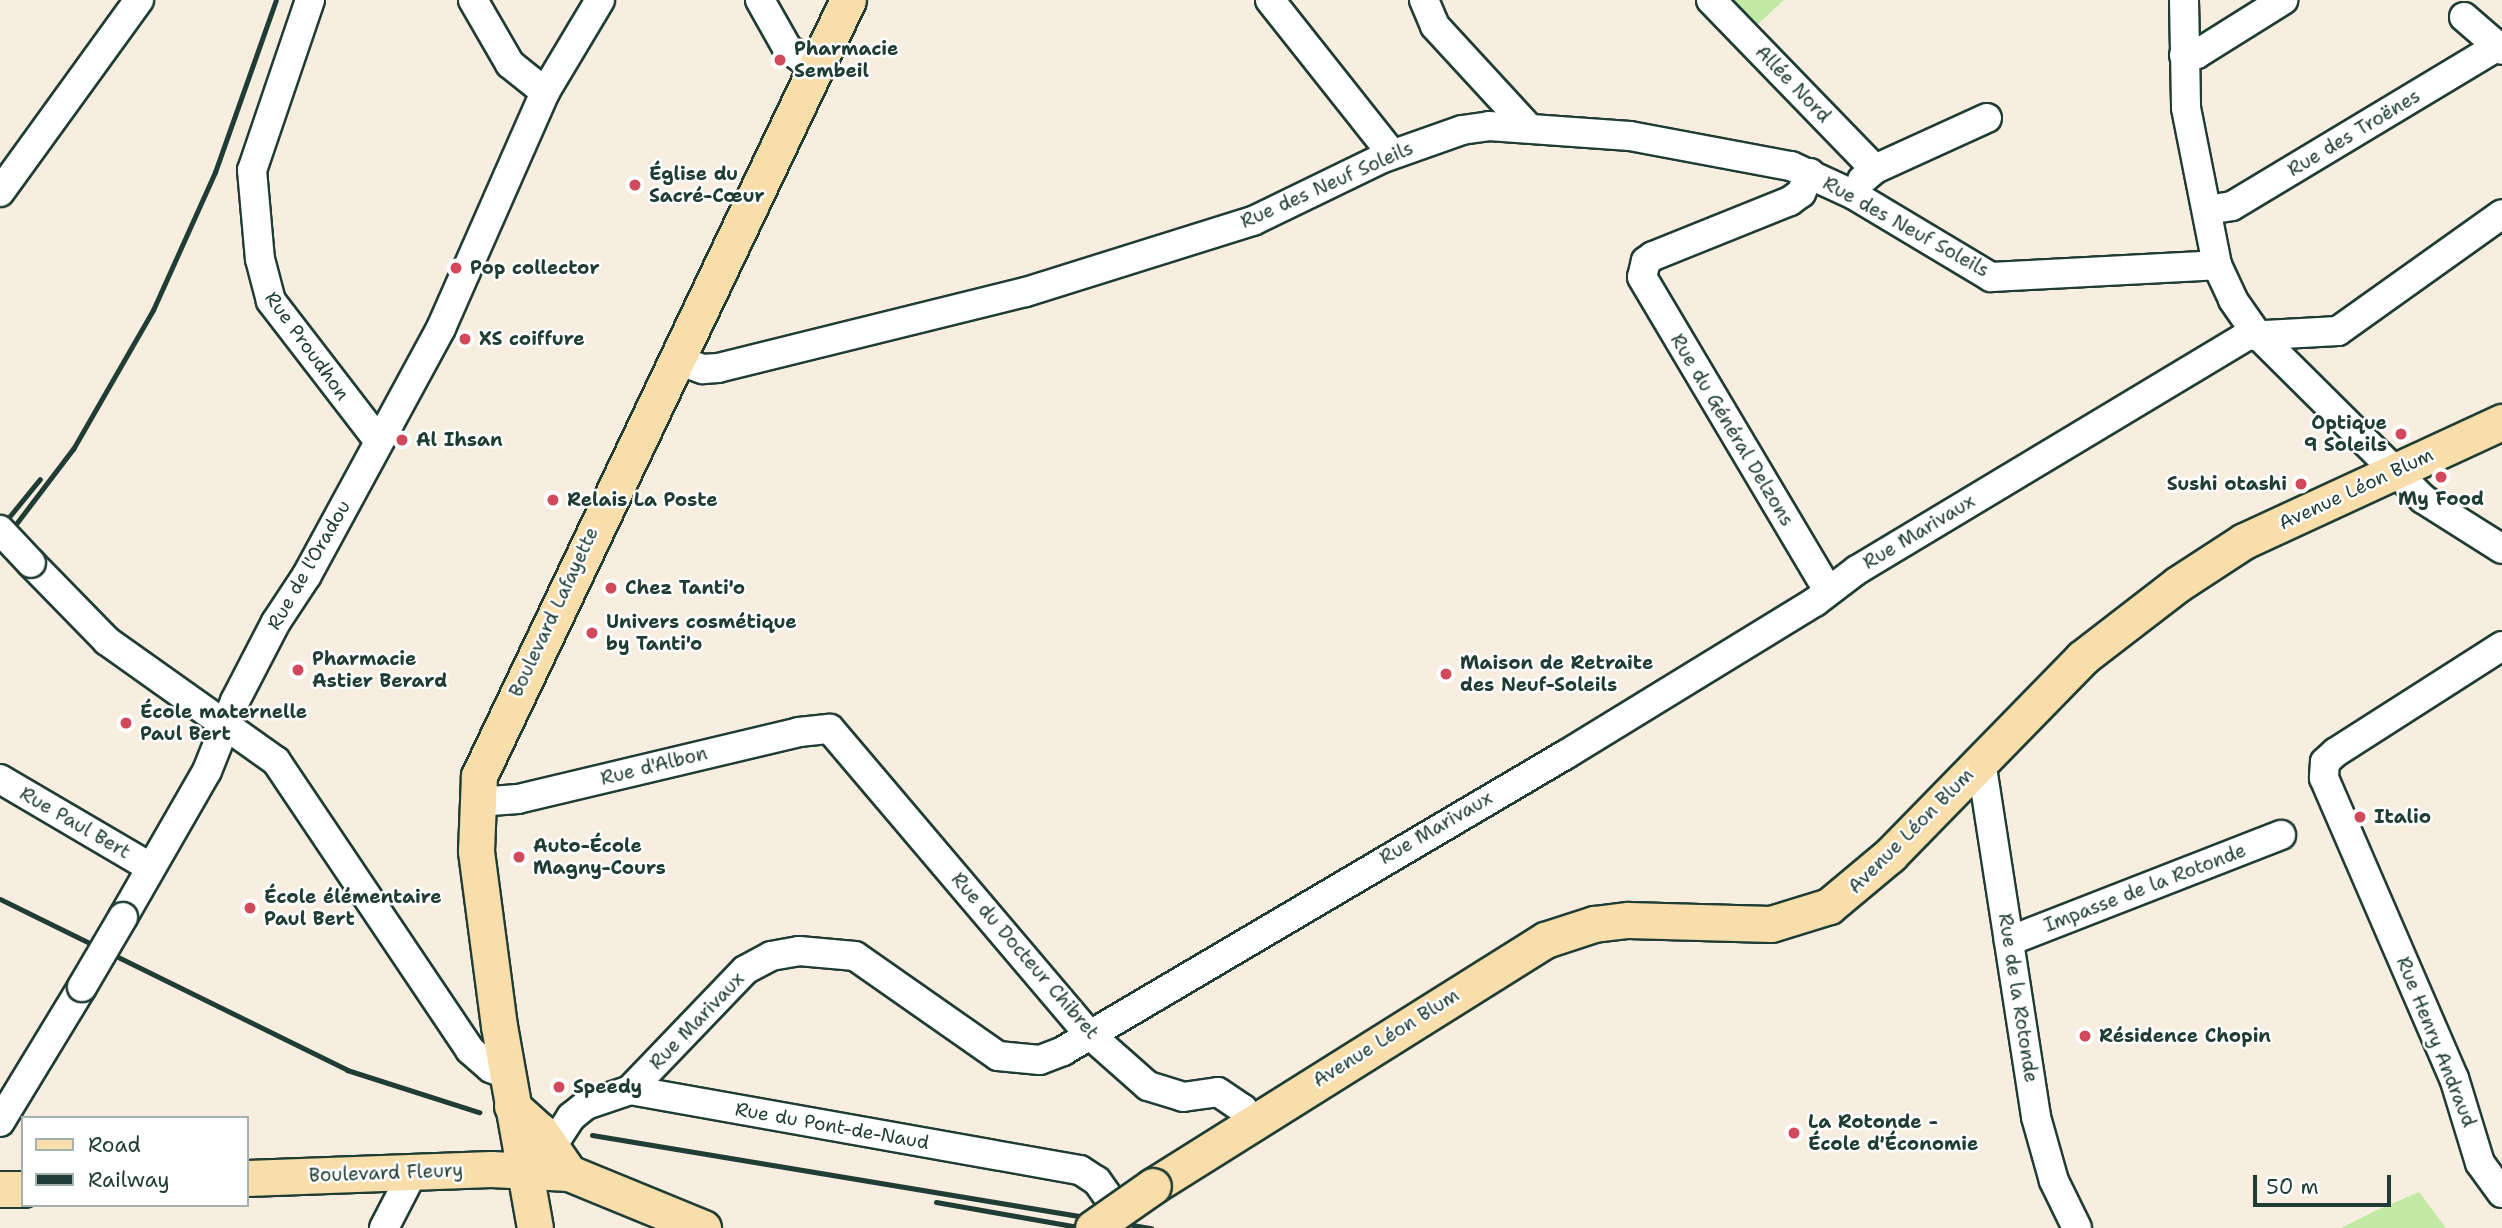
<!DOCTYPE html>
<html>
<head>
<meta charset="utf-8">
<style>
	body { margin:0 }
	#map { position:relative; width:2502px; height:1228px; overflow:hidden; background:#f8eee0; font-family:"Shantell Sans",sans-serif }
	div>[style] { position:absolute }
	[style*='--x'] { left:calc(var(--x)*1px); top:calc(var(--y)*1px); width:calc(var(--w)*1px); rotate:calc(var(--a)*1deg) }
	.green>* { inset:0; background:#c3eaa4 }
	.roads { filter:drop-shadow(2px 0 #1f3d34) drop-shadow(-2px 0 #1f3d34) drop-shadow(0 2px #1f3d34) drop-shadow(0 -2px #1f3d34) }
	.minor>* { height:28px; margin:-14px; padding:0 14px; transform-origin:14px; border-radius:14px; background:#fff }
	.major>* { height:35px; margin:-17.5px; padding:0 17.5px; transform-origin:17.5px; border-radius:17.5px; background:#f8deab }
	.rail>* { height:5px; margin:-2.5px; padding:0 2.5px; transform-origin:2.5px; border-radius:2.5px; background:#1f3d34 }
	.bridges { filter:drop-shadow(2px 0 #1f3d34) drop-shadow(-2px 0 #1f3d34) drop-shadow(0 2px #1f3d34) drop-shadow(0 -2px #1f3d34) }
	.minor-bridge>* { height:28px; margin:-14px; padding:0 14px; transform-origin:14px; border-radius:14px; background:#fff }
	.major-bridge>* { height:35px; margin:-17.5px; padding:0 17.5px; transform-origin:17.5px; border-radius:17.5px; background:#f8deab }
	.dots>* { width:19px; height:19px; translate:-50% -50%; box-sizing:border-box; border:4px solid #fff; border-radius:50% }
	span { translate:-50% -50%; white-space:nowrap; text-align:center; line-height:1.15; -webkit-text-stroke:5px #fff; paint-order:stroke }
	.poi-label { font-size:19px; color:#1f3d34; font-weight:700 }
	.left { translate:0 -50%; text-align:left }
	.right { translate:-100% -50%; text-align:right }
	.street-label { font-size:19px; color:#1f3d34 }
	.legend { position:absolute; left:21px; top:1116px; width:228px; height:91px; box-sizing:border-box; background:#fff; border:2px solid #a5b1ae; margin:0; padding:9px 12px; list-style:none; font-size:21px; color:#1f3d34 }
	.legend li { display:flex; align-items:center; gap:14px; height:35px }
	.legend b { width:35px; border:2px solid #a5b1ae }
	.scale { position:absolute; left:2253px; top:1175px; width:138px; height:32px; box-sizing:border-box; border:4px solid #1f3d34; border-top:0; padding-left:9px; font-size:21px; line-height:24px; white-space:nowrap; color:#1f3d34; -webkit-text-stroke:5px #fff; paint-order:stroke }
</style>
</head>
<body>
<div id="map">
	<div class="green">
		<div style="clip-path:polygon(1734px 0,1784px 0,1757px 25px)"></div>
		<div style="clip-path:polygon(2419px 1192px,2446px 1228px,2341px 1228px,2377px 1210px)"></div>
	</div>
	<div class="roads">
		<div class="minor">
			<div style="--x:310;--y:0;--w:180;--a:108.8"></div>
			<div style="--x:252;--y:170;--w:89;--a:84.9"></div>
			<div style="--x:260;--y:259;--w:43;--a:75.3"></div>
			<div style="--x:271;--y:301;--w:175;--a:52.4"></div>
			<div style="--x:473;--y:0;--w:74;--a:60"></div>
			<div style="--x:510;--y:64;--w:45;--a:38.7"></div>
			<div style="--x:760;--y:0;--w:55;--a:60.6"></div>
			<div style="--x:787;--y:48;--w:34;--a:36"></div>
			<div style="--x:1270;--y:0;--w:196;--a:51.6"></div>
			<div style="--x:1424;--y:0;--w:28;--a:67"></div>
			<div style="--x:1435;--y:26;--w:137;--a:47.4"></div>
			<div style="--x:1711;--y:0;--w:235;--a:45.9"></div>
			<div style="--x:2184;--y:0;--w:108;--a:88.9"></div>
			<div style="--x:2186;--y:108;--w:160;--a:78.8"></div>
			<div style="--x:2217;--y:265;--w:38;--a:65"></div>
			<div style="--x:2233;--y:300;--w:39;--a:55"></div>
			<div style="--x:2255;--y:332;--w:237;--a:44.8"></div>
			<div style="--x:2423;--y:499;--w:93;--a:32.3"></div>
			<div style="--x:2464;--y:17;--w:50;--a:41"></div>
			<div style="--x:2184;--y:55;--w:13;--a:-4"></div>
			<div style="--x:2197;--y:54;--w:102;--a:-32.1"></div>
			<div style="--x:1810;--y:173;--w:22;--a:114"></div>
			<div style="--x:1801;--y:193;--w:14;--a:144"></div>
			<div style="--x:1790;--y:201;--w:148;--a:158.1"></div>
			<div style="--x:1653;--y:256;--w:9;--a:144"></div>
			<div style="--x:1646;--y:261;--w:16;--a:104"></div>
			<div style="--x:1642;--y:277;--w:364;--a:59.3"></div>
			<div style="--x:1862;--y:180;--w:17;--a:-40"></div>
			<div style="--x:1875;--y:169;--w:123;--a:-24.5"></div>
			<div style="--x:0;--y:192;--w:237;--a:-54.1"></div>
			<div style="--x:2207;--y:210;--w:25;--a:-9"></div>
			<div style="--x:2232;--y:206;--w:310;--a:-31"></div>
			<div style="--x:675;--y:359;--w:30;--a:20"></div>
			<div style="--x:703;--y:369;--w:15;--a:-4"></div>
			<div style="--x:718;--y:368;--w:317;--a:-13.9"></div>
			<div style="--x:1026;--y:292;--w:238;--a:-17.4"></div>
			<div style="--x:1253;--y:221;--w:144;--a:-25.9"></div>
			<div style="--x:1383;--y:158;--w:84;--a:-19.5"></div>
			<div style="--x:1462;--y:130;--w:27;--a:-8"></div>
			<div style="--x:1489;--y:126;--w:141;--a:4.1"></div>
			<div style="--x:1630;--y:136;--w:164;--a:10.6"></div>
			<div style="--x:1791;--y:166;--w:69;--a:24.7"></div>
			<div style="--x:1854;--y:195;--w:160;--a:30.9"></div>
			<div style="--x:1991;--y:277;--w:226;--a:-3"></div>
			<div style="--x:31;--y:563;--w:109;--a:45.7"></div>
			<div style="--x:107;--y:641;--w:207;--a:35.4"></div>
			<div style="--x:276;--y:761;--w:348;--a:56.1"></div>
			<div style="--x:470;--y:1050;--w:28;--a:41"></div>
			<div style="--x:491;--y:1068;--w:17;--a:24"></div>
			<div style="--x:2502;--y:646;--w:197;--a:147.4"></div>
			<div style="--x:2336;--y:752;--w:15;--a:138"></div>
			<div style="--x:2325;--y:762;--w:16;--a:94"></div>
			<div style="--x:2324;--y:778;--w:327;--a:66.6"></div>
			<div style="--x:2454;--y:1078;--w:89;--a:73"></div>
			<div style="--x:2480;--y:1163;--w:37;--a:54"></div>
			<div style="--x:1981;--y:761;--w:360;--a:81.2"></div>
			<div style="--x:2036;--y:1117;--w:66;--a:74.3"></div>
			<div style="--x:2054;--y:1181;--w:52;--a:63.9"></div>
			<div style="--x:0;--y:779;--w:174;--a:30.4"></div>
			<div style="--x:477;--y:802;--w:41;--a:-4.2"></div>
			<div style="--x:518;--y:799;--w:289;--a:-13.4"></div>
			<div style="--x:799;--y:732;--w:31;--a:-6"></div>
			<div style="--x:830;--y:729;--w:399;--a:49.7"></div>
			<div style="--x:1088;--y:1033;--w:80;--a:41.5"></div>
			<div style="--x:1148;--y:1086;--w:37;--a:17"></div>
			<div style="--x:1183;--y:1097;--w:35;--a:-8"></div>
			<div style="--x:1218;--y:1092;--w:30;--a:34"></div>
			<div style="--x:1243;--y:1109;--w:16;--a:52"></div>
			<div style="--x:123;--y:917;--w:168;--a:-60.1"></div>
			<div style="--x:207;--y:771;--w:75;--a:-68.2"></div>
			<div style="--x:235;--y:701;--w:89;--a:-62.6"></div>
			<div style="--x:276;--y:622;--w:56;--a:-56.6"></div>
			<div style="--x:307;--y:575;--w:281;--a:-61.5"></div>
			<div style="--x:441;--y:328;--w:258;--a:-66.2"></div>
			<div style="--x:545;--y:92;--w:107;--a:-59.1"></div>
			<div style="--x:2009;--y:941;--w:292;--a:-21.3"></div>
			<div style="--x:630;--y:1090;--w:166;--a:-46.2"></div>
			<div style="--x:745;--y:970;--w:30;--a:-28"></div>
			<div style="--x:771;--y:956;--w:28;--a:-10"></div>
			<div style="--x:799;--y:951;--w:56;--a:5.1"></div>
			<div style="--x:855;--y:956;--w:174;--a:35"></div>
			<div style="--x:998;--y:1056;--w:42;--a:5.4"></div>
			<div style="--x:1040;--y:1060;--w:25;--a:-21"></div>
			<div style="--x:1063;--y:1051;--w:583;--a:-30.53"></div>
			<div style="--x:1565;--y:755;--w:293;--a:-31.5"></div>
			<div style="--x:1815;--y:602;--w:53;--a:-37.3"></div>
			<div style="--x:1857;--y:570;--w:455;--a:-31"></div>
			<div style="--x:2247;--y:336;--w:91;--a:-3.1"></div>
			<div style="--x:2338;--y:331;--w:201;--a:-35.5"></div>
			<div style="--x:0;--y:1122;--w:158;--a:-58.7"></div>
			<div style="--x:551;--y:1148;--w:37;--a:-57"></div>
			<div style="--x:571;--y:1117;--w:19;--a:-39"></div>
			<div style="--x:586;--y:1105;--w:46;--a:-18.8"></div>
			<div style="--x:630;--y:1090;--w:457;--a:10.1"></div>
			<div style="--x:1080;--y:1170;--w:20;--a:33"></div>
			<div style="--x:1097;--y:1181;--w:35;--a:55"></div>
			<div style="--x:384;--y:1228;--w:61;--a:-62.6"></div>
		</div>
		<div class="major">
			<div style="--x:512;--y:1106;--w:38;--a:42"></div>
			<div style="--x:540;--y:1131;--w:51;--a:55.4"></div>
			<div style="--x:247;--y:1178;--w:244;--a:-2.1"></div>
			<div style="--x:491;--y:1169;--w:78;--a:2.9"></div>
			<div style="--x:569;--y:1173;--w:145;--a:22.3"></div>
			<div style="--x:1153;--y:1186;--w:463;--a:-32.1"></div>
			<div style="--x:1545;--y:940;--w:52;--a:-18.1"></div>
			<div style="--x:1594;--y:924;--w:34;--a:-7"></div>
			<div style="--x:1628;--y:920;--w:143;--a:1.6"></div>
			<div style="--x:1771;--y:924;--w:61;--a:-17.2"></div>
			<div style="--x:1829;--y:906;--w:80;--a:-39.9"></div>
			<div style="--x:1890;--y:855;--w:275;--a:-45.7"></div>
			<div style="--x:2082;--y:658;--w:121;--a:-37.6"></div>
			<div style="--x:2178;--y:584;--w:79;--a:-33.1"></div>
			<div style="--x:2244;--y:541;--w:284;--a:-24.8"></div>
			<div style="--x:0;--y:1189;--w:23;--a:0"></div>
			<div style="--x:535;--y:1228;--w:205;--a:-100.1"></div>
			<div style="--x:499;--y:1026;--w:177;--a:-97.5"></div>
			<div style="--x:476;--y:851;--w:75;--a:-87.7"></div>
			<div style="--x:479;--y:776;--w:859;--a:-64.57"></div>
		</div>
	</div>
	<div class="rail">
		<div style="--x:0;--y:528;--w:63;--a:-50.8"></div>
		<div style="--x:0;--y:545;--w:121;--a:-52.8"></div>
		<div style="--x:73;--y:449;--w:160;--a:-60.1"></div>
		<div style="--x:153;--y:310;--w:151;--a:-65.8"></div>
		<div style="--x:215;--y:172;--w:182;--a:-70.5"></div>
		<div style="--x:0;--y:899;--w:387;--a:26.2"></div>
		<div style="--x:347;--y:1070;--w:139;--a:17.7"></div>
		<div style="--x:592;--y:1135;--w:567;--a:9.45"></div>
		<div style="--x:936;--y:1202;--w:150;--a:10"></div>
	</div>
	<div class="bridges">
		<div class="minor-bridge">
			<div style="--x:0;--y:530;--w:45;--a:46.8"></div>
			<div style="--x:82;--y:987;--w:81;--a:-59.6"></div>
		</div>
		<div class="major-bridge">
			<div style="--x:1093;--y:1228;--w:73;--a:-35"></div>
		</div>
	</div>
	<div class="dots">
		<div style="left:780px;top:60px;background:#d1495b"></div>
		<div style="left:635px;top:185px;background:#d1495b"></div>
		<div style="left:456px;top:268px;background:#d1495b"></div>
		<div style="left:465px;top:339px;background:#d1495b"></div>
		<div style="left:2401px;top:434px;background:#d1495b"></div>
		<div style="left:402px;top:440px;background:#d1495b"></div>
		<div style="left:2441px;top:477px;background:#d1495b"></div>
		<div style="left:2301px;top:484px;background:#d1495b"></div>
		<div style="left:553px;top:500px;background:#d1495b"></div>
		<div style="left:611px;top:588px;background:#d1495b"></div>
		<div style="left:592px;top:633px;background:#d1495b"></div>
		<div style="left:298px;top:670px;background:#d1495b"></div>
		<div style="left:1446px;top:674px;background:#d1495b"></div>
		<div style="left:126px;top:723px;background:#d1495b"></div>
		<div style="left:2360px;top:817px;background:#d1495b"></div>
		<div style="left:519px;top:857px;background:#d1495b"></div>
		<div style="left:250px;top:908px;background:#d1495b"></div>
		<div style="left:2085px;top:1036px;background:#d1495b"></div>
		<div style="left:559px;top:1087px;background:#d1495b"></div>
		<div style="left:1794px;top:1133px;background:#d1495b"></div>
	</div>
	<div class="poi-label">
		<span class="left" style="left:794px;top:60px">Pharmacie<br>Sembeil</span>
		<span class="left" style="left:649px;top:185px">Église du<br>Sacré-Cœur</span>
		<span class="left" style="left:470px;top:268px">Pop collector</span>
		<span class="left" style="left:479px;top:339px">XS coiffure</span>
		<span class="right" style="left:2387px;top:434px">Optique<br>9 Soleils</span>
		<span class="left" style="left:416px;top:440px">Al Ihsan</span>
		<span class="right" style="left:2287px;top:484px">Sushi otashi</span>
		<span style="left:2441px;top:499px">My Food</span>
		<span class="left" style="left:567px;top:500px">Relais La Poste</span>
		<span class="left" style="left:625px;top:588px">Chez Tanti'o</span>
		<span class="left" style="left:606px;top:633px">Univers cosmétique<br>by Tanti'o</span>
		<span class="left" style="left:312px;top:670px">Pharmacie<br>Astier Berard</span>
		<span class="left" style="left:1460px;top:674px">Maison de Retraite<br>des Neuf-Soleils</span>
		<span class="left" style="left:140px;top:723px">École maternelle<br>Paul Bert</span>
		<span class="left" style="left:2374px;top:817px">Italio</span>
		<span class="left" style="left:533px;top:857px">Auto-École<br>Magny-Cours</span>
		<span class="left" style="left:264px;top:908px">École élémentaire<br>Paul Bert</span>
		<span class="left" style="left:2099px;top:1036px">Résidence Chopin</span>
		<span class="left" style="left:573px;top:1087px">Speedy</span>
		<span class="left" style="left:1808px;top:1133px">La Rotonde -<br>École d'Économie</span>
	</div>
	<div class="street-label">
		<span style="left:1793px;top:84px;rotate:46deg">Allée Nord</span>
		<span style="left:2354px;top:133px;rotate:-31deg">Rue des Troënes</span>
		<span style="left:1327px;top:185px;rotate:-24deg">Rue des Neuf Soleils</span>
		<span style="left:1906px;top:227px;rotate:29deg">Rue des Neuf Soleils</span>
		<span style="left:307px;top:346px;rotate:54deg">Rue Proudhon</span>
		<span style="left:1732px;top:430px;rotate:59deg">Rue du Général Delzons</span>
		<span style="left:2356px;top:489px;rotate:-25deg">Avenue Léon Blum</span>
		<span style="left:1919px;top:532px;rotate:-31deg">Rue Marivaux</span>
		<span style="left:309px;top:565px;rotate:-60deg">Rue de l'Oradou</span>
		<span style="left:554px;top:612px;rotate:-65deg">Boulevard Lafayette</span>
		<span style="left:654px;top:766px;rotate:-14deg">Rue d'Albon</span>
		<span style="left:75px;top:823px;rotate:30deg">Rue Paul Bert</span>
		<span style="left:1436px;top:828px;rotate:-30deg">Rue Marivaux</span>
		<span style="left:1911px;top:831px;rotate:-45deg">Avenue Léon Blum</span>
		<span style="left:2145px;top:888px;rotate:-21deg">Impasse de la Rotonde</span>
		<span style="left:1025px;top:956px;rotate:49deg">Rue du Docteur Chibret</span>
		<span style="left:2018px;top:998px;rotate:81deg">Rue de la Rotonde</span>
		<span style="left:697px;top:1021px;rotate:-46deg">Rue Marivaux</span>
		<span style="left:1386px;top:1038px;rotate:-32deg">Avenue Léon Blum</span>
		<span style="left:2436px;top:1042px;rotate:68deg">Rue Henry Andraud</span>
		<span style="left:832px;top:1126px;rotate:10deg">Rue du Pont-de-Naud</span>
		<span style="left:386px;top:1173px;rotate:-2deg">Boulevard Fleury</span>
	</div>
	<ul class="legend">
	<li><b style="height:9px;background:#f8deab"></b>Road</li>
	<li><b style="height:9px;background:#1f3d34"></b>Railway</li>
	</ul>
	<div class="scale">50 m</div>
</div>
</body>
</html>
